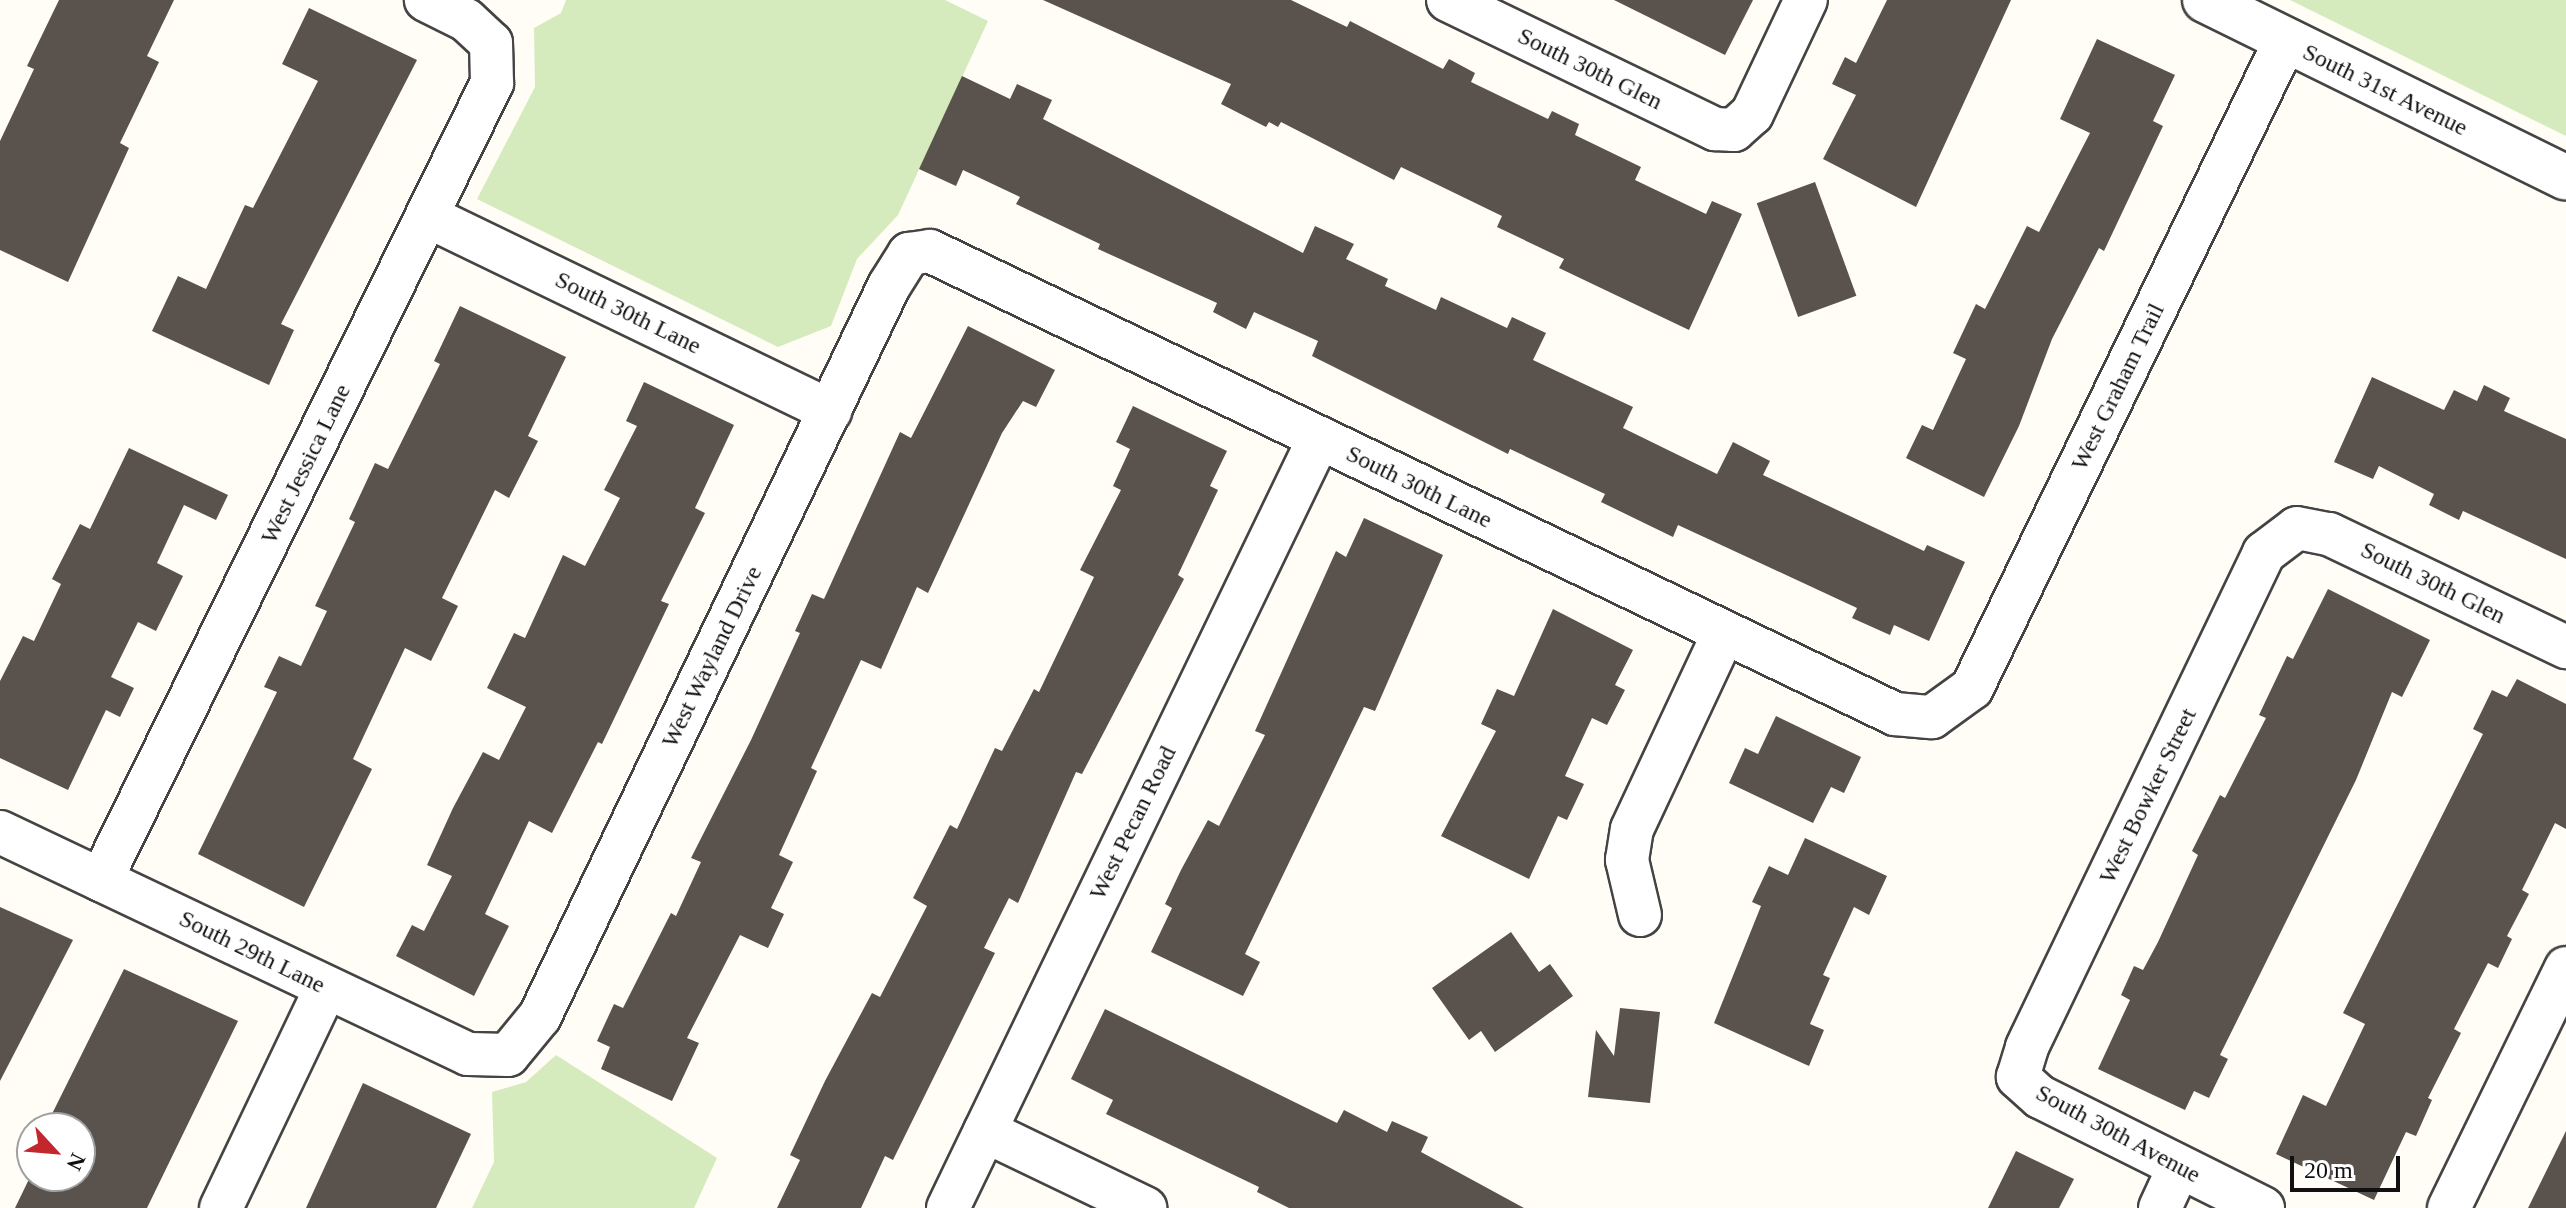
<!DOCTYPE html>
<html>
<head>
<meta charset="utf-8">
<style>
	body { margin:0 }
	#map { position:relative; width:2566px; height:1208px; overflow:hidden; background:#fffdf5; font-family:"Times New Roman",serif }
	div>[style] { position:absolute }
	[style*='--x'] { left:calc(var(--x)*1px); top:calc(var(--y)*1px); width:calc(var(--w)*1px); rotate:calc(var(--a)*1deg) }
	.green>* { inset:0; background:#d5ebbd }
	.building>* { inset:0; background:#5a524d; transform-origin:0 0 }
	.roads { filter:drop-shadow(2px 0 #444) drop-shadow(-2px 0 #444) drop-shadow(0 2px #444) drop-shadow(0 -2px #444) }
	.minor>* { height:42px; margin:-21px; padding:0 21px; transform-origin:21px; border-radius:21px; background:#fff }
	.tertiary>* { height:44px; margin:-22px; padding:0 22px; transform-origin:22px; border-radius:22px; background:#fff }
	span { translate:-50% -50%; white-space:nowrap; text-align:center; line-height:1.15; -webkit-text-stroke:8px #fff; paint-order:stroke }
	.street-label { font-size:24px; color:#111 }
	.north { position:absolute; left:16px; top:1112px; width:80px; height:80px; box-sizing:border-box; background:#fff; border:2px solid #a0a0a0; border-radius:50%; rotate:116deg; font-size:22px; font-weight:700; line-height:32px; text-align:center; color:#111 }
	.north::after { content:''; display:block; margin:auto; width:28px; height:36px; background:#c4262e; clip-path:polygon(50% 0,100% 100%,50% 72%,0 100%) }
	.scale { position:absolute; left:2290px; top:1156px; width:110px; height:36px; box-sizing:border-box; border:4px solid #111; border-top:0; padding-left:10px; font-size:24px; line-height:28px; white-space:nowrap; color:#111; -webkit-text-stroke:6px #fff; paint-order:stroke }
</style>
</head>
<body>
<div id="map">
	<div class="green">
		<div style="clip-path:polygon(566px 0,945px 0,988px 21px,898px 215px,857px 259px,831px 326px,778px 347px,477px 199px,535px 87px,534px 28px,561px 13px)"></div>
		<div style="clip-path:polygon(2290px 0,2566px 0,2566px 136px)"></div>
		<div style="clip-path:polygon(556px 1055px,717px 1158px,694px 1208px,472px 1208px,494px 1162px,492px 1092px,526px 1082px)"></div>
	</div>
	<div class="building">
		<div style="clip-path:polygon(59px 0,174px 0,147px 56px,159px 62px,120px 143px,129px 148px,68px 282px,0 250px,0 141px,34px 69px,27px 66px)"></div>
		<div style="clip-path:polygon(1043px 0,1291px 0,1347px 27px,1350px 21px,1443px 69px,1449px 59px,1475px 73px,1471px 82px,1548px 119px,1552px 111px,1579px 124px,1575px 135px,1641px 167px,1635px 180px,1706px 214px,1712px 201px,1742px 214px,1689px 330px,1559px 268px,1564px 259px,1497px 227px,1502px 216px,1401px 167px,1394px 180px,1281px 122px,1278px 127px,1269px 122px,1266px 127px,1221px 104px,1231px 84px)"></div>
		<div style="clip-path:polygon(1614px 0,1753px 0,1725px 55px)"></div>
		<div style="clip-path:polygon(1887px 0,2011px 0,1916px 207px,1823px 159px,1856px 95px,1832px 84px,1845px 57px,1856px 63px)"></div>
		<div style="clip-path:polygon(309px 8px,417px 60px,281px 324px,294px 330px,269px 385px,152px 331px,178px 276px,206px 289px,245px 205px,253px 208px,318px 81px,282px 64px)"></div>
		<div style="clip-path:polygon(2097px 39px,2175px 75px,2153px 121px,2163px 126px,2104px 251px,2099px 248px,2052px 339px,2019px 426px,1984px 497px,1906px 458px,1922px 425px,1933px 430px,1966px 359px,1953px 353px,1976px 304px,1985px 309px,2027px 226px,2039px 232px,2090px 133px,2060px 119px)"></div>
		<div style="clip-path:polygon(962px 76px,1010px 99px,1017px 84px,1052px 100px,1043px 119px,1303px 253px,1315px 226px,1354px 244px,1346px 259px,1388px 279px,1385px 286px,1436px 310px,1441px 297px,1507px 328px,1512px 317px,1546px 333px,1533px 360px,1633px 407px,1623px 428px,1717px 474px,1733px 442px,1770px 461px,1763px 475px,1924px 551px,1927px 545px,1965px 562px,1929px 641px,1894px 625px,1890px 635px,1852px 618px,1857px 608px,1678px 525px,1673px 537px,1601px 502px,1605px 494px,1510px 449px,1508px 454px,1312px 356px,1318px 341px,1254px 312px,1246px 329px,1213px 312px,1217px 303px,1098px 249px,1100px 244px,1016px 204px,1020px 197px,963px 170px,956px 186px,919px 169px)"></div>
		<div style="left:1815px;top:182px;width:121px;height:62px;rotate:70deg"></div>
		<div style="clip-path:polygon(460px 306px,566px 357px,528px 436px,538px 441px,509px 498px,495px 490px,442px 598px,458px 606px,431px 661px,405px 648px,353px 759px,372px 769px,304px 907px,198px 854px,277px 692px,264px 687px,279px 656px,301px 666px,327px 611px,315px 606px,355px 522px,349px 519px,375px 463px,388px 469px,440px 364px,434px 361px)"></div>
		<div style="clip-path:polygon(968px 326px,1055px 370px,1036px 407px,1023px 401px,1002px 433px,928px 593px,917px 587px,881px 669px,861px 660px,811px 768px,817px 771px,779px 855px,793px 862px,771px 908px,784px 914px,768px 948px,740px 935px,687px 1038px,699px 1043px,672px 1101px,601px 1069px,610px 1047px,597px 1041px,614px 1004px,623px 1008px,671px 913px,676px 916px,701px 862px,691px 858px,751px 740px,800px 633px,795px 631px,812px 594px,824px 599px,900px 432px,911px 438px)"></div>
		<div style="clip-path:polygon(2372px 377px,2444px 410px,2454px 390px,2477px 401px,2484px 385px,2510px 398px,2504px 411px,2566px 439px,2566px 559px,2463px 511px,2459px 520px,2429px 505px,2434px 494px,2379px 466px,2373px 479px,2334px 462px)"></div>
		<div style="clip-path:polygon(644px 382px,734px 425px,695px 508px,705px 513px,661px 601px,669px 604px,602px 744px,598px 742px,552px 833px,529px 821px,485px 914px,509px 926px,474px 996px,396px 956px,412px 925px,424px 931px,452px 876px,427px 865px,453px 808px,483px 752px,499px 760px,526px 707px,487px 688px,514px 633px,525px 638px,563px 555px,585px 566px,620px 498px,604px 490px,637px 426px,626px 421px)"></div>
		<div style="clip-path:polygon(1133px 406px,1227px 451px,1210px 486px,1218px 490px,1178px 575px,1184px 579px,1082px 774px,1076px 772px,1018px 903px,1009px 898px,984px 948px,995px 953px,893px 1160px,885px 1156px,861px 1208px,777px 1208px,800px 1160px,790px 1155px,825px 1081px,872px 993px,880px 997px,927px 906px,913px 898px,950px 825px,957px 829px,995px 748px,1002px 751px,1034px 689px,1039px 692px,1094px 577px,1080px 570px,1121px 490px,1113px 486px,1130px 449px,1116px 442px)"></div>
		<div style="clip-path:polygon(129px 448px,228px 495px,216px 520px,184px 505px,157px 563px,183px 576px,156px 631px,138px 622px,111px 677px,134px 688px,120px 717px,106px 710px,68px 790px,0 758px,0 681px,23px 636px,34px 641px,61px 584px,52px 579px,80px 524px,90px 529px)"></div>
		<div style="clip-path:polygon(1364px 518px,1443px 555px,1375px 711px,1364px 707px,1245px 954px,1260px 962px,1243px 996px,1151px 952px,1172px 908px,1165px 904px,1181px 870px,1208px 820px,1219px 826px,1265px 735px,1255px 731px,1336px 551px,1346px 557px)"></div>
		<div style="clip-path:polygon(2328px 589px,2430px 640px,2402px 697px,2392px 692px,2356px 780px,2220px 1055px,2228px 1059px,2209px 1098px,2194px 1091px,2185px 1110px,2098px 1069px,2130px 1000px,2121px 995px,2134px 966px,2143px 970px,2158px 942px,2198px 855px,2192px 851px,2220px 795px,2225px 798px,2266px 718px,2259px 715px,2287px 656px,2293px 659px)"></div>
		<div style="clip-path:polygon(1553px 609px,1633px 650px,1615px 685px,1625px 690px,1607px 725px,1592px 718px,1565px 776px,1584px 784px,1567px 820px,1558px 816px,1529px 879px,1441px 836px,1496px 731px,1481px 724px,1497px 689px,1514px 696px)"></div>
		<div style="clip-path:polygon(2517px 679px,2566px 704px,2566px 829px,2555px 823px,2522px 890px,2529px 894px,2507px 936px,2512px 939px,2498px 968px,2488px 963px,2454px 1029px,2461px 1033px,2428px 1098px,2432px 1100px,2416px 1136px,2406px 1132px,2374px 1200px,2276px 1154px,2303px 1095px,2326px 1106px,2365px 1024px,2343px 1013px,2483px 734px,2473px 729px,2492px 690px,2507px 697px)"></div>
		<div style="clip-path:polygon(1776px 716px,1861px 757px,1844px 793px,1831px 787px,1813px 823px,1729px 783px,1745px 748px,1758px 754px)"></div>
		<div style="clip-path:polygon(1805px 838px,1887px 876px,1869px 915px,1854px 907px,1823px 975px,1830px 978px,1810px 1024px,1824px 1030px,1809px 1066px,1714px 1023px,1761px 906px,1752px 902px,1769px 866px,1788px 875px)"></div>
		<div style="clip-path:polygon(0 907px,73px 940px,0 1081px)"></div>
		<div style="clip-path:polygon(1511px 932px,1539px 972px,1550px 964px,1573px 996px,1495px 1052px,1481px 1031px,1469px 1040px,1432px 988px)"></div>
		<div style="clip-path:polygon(124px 969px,238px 1021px,147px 1208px,15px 1208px,32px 1173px,80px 1176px,80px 1128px,53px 1128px,48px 1122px)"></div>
		<div style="clip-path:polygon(1620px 1008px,1660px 1012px,1650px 1103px,1588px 1097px,1596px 1030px,1614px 1056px)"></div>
		<div style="clip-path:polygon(1105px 1009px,1337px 1123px,1344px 1110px,1387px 1132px,1392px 1121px,1428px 1137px,1421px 1152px,1524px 1208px,1289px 1208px,1257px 1192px,1259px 1187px,1106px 1114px,1113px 1100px,1071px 1079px)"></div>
		<div style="clip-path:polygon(363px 1083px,471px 1134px,436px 1208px,306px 1208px)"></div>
		<div style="clip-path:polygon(2566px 1131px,2566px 1208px,2528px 1208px)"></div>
		<div style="clip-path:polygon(2016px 1151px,2074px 1179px,2059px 1208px,1988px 1208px)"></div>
	</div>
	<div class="roads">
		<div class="minor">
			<div style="--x:1448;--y:0;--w:297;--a:25.8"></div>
			<div style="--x:1715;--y:129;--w:19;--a:3"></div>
			<div style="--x:1734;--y:130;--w:24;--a:-42"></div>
			<div style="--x:1752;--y:114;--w:126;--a:-64.7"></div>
			<div style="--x:427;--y:216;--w:448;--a:25.8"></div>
			<div style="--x:0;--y:832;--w:518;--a:25.38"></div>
			<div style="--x:468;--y:1054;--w:40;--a:1.4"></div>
			<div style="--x:508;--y:1055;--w:50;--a:-50.6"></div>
			<div style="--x:540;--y:1016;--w:809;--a:-64.45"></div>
			<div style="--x:889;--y:286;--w:38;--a:-58"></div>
			<div style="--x:909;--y:254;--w:21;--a:-8"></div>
			<div style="--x:930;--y:251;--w:1070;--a:25.63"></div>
			<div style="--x:1895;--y:714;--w:37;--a:5"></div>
			<div style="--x:1932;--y:717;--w:49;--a:-35.9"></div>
			<div style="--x:1972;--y:688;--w:719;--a:-64.18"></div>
			<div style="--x:101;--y:880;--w:888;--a:-63.87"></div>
			<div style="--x:492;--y:83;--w:40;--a:-91.4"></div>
			<div style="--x:491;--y:43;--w:34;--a:-137"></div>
			<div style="--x:466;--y:20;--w:45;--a:-153.4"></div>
			<div style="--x:1640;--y:915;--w:57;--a:-103.3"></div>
			<div style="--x:1627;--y:860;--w:31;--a:-81"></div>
			<div style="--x:1632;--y:829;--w:217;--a:-64.9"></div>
			<div style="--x:985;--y:1131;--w:178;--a:25.7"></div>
			<div style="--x:221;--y:1208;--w:244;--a:-64.5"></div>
			<div style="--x:948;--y:1208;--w:855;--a:-64.27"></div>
			<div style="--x:2160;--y:1208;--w:45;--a:-65.1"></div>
			<div style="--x:2263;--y:1208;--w:249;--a:-153.5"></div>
			<div style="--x:2040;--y:1097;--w:30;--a:-138"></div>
			<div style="--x:2018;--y:1077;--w:31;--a:-73"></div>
			<div style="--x:2027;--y:1047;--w:548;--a:-64.37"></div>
			<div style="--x:2264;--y:553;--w:41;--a:-37.1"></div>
			<div style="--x:2297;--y:528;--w:33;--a:11"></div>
			<div style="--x:2329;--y:534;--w:263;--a:25.5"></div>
			<div style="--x:2449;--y:1208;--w:267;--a:-64"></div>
		</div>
		<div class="tertiary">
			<div style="--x:2205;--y:0;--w:402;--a:26.2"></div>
		</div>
	</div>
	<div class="street-label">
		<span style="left:1590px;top:69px;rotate:26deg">South 30th Glen</span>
		<span style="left:2385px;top:90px;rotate:26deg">South 31st Avenue</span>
		<span style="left:628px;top:313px;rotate:26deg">South 30th Lane</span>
		<span style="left:2118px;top:387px;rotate:-64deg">West Graham Trail</span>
		<span style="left:306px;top:464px;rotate:-64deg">West Jessica Lane</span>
		<span style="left:1419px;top:487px;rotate:26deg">South 30th Lane</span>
		<span style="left:2433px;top:583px;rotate:26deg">South 30th Glen</span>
		<span style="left:712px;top:657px;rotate:-64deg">West Wayland Drive</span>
		<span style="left:2148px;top:796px;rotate:-64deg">West Bowker Street</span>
		<span style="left:1133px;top:823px;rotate:-64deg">West Pecan Road</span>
		<span style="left:252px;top:952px;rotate:26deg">South 29th Lane</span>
		<span style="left:2118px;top:1134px;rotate:28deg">South 30th Avenue</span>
	</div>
	<div class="north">N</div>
	<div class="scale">20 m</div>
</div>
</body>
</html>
